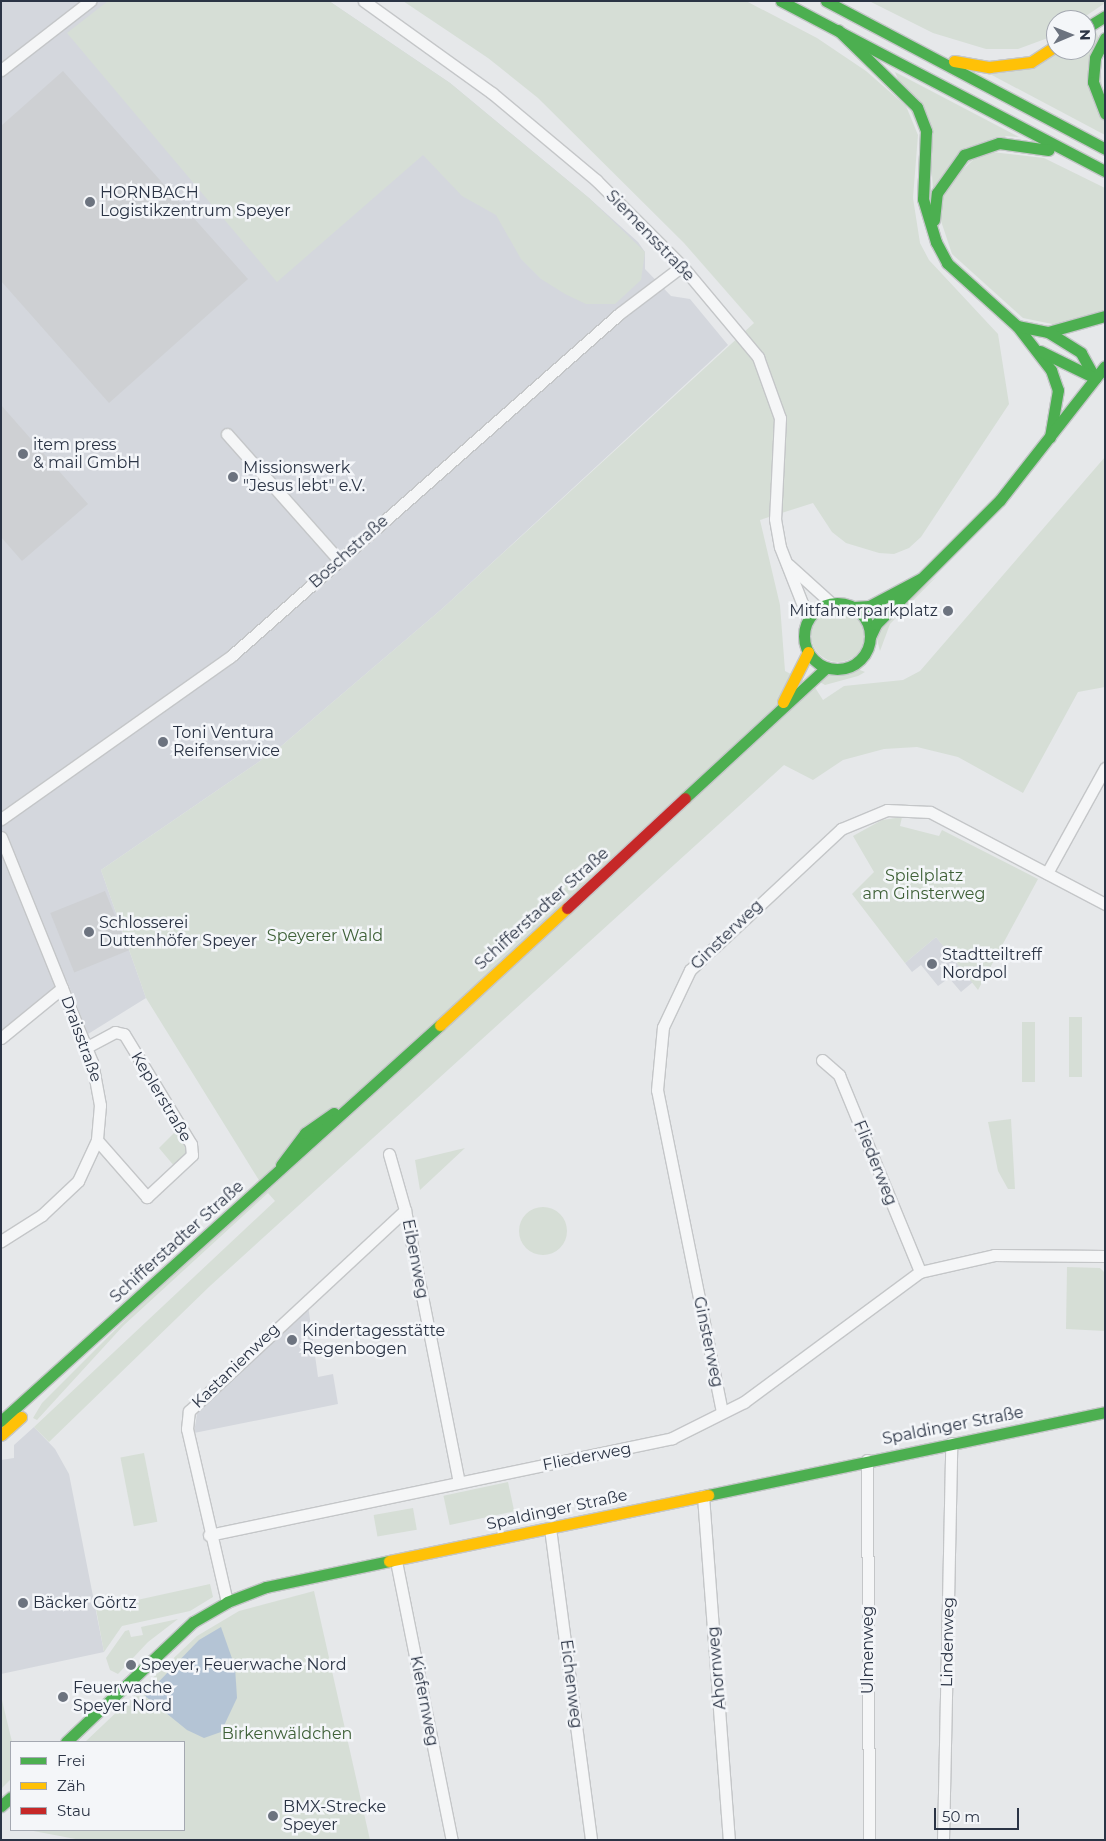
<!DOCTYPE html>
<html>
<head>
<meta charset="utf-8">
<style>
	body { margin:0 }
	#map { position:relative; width:1106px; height:1841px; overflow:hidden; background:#e6e8ea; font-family:Montserrat,sans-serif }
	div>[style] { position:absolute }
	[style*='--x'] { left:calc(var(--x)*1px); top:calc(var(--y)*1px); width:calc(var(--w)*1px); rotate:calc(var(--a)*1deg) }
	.built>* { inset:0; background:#d4d7dd }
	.green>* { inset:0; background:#d6ded6; transform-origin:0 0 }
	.round { border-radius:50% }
	.water>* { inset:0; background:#b4c4d5 }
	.building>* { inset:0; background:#ced0d3; transform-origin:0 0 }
	.roads { filter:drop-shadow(1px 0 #c4c6c8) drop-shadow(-1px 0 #c4c6c8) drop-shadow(0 1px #c4c6c8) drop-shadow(0 -1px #c4c6c8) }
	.street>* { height:11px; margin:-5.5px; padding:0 5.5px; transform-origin:5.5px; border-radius:5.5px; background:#f5f6f7 }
	.fast>* { height:11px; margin:-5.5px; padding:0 5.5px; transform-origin:5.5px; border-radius:5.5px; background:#4caf50 }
	.fast>.ring { margin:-5.5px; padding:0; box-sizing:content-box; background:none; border:11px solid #4caf50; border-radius:50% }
	.slow>* { height:11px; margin:-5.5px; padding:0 5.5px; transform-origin:5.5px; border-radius:5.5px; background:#ffc107 }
	.jam>* { height:11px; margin:-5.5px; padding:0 5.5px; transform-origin:5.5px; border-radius:5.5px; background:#c62828 }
	.dots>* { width:14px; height:14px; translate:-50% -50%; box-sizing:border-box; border:2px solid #f4f6f9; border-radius:50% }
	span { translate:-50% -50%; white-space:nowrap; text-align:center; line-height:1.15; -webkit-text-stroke:5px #f4f6f9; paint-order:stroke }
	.poi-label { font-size:16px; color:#2b3445 }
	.left { translate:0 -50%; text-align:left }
	.right { translate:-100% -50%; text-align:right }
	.street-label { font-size:16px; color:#2b3445 }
	.park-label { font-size:16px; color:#3f6138 }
	.frame { position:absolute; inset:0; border:2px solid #2b3445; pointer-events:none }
	.legend { position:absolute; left:10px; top:1741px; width:175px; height:90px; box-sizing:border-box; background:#f4f6f9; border:1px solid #a4a8b1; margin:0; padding:6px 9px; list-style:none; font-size:15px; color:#2b3445 }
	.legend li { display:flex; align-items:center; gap:10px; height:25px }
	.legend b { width:25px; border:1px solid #a4a8b1 }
	.north { position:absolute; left:1046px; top:10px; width:50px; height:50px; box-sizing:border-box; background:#f4f6f9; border:1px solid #a4a8b1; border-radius:50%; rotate:89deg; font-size:14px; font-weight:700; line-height:20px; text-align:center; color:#2b3445 }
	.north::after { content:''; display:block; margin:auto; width:18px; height:22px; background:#6c737f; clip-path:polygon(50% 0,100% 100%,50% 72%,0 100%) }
	.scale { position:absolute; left:934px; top:1808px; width:85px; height:22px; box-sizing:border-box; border:2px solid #2b3445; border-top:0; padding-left:6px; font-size:15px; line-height:18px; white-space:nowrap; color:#2b3445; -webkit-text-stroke:4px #f4f6f9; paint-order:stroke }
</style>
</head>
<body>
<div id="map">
	<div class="built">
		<div style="clip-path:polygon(1px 1px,329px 1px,450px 83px,589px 198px,638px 242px,645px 252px,645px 269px,671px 296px,690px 299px,728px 345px,443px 608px,279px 748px,101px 870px,146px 998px,88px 1034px,67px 981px,1px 1035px)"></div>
		<div style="clip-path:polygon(936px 937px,973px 982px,961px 992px,949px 978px,938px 986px,921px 965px,912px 972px,905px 963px)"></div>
		<div style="clip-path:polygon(308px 1305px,318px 1377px,333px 1374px,338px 1404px,194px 1433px,198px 1408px)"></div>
		<div style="clip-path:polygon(34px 1427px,55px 1449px,69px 1474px,104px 1652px,1px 1674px,1px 1460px,14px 1458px,14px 1445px)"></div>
	</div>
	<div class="green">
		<div style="clip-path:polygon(108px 1px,329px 1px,450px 83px,589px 198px,645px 252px,641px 280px,615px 304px,586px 304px,565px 294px,541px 279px,521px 259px,496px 215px,462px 196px,423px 155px,277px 282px,67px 33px)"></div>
		<div style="clip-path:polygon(403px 1px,746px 1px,817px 38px,866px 71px,906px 106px,918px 135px,913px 198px,920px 243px,929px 260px,998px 334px,1009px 404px,921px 537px,909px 548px,894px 554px,879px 553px,846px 543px,832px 532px,813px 503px,760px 520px,780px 605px,785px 671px,814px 686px,823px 700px,844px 686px,903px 680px,920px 671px,1105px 457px,1105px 687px,1078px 692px,1023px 793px,958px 757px,917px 747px,884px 749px,843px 760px,813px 780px,784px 765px,210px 1286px,49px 1442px,34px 1427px,275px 1201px,268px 1193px,123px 1326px,37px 1420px,33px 1418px,42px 1403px,132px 1313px,265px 1190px,146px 998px,101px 870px,279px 748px,443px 608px,754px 323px,684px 243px,538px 98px,488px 58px)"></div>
		<div style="clip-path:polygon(869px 1px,1105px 1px,1105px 3px,1080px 20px,1056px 20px,1056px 35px,1018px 49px,986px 49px,933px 33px)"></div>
		<div style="clip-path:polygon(1094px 27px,1099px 39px,1105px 135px,988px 73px,1065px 50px,1086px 50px,1086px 34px)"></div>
		<div style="clip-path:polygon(895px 72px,1019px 137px,1006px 136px,933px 189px,931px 160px)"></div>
		<div style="clip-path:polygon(983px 151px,1044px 158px,1105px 188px,1105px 311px,1062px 326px,1023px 318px,952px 254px,940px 218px,946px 185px)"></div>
		<div style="clip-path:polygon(938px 575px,890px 624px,880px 651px,876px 635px,885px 620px)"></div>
		<div class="round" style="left:811px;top:608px;width:54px;height:54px"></div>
		<div style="clip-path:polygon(860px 670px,865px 672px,858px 676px,825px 685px,818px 681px,829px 674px)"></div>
		<div style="clip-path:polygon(902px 817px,900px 826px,939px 836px,942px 830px,1038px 879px,978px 990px,936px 937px,905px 963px,852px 894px,874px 872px,853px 836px,882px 820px)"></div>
		<div style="left:1069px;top:1017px;width:13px;height:60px"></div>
		<div style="left:1022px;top:1022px;width:13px;height:60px"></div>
		<div style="clip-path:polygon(1011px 1119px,1015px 1189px,1008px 1189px,998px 1171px,988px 1122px)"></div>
		<div style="clip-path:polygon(175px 1132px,187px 1147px,186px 1156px,175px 1167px,159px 1148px)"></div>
		<div style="clip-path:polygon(465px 1148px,420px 1190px,415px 1160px)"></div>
		<div class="round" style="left:519px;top:1207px;width:48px;height:48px"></div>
		<div style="clip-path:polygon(1067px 1267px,1100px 1268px,1105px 1273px,1105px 1331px,1066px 1329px)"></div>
		<div style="left:144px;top:1453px;width:70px;height:24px;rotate:79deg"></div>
		<div style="left:508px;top:1482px;width:30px;height:66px;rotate:78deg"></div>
		<div style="left:413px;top:1508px;width:22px;height:40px;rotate:80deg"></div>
		<div style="clip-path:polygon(210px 1584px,213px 1597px,190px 1611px,122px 1626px,104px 1652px,96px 1609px)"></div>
		<div style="clip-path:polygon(314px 1591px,370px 1840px,81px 1840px,28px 1830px,184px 1830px,184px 1742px,85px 1742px,197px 1636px,239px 1611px)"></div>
		<div style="clip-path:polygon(178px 1619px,148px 1642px,118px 1674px,110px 1670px,106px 1658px,125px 1631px,129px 1630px,131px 1637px,143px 1635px,141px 1627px)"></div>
		<div style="clip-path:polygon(1px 1696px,12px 1742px,11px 1779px,1px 1789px)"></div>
	</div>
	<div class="water">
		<div style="clip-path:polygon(221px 1627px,235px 1667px,237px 1698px,221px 1732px,204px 1738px,187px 1730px,145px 1696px,199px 1640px)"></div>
	</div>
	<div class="building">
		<div style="clip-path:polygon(63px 71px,248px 279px,109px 403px,1px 281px,1px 126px)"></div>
		<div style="clip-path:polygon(1px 405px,88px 504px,22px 561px,1px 537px)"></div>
		<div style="left:105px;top:891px;width:64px;height:59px;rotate:68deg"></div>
	</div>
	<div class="roads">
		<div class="street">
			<div style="--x:364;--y:1;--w:158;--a:35.7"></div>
			<div style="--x:492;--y:93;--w:136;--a:39.9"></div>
			<div style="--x:596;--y:180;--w:122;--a:45"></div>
			<div style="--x:682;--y:266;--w:119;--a:50.1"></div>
			<div style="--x:758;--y:357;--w:65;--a:70.2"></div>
			<div style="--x:780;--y:418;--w:101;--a:92.8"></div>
			<div style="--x:775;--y:519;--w:28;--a:80"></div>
			<div style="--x:780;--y:547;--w:76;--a:68.5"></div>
			<div style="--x:1;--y:70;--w:113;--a:-37.8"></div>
			<div style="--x:227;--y:434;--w:169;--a:48.4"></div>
			<div style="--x:789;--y:565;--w:57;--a:42.1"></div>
			<div style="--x:1;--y:819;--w:281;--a:-35.3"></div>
			<div style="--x:230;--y:657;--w:520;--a:-41.41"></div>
			<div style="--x:620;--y:313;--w:78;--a:-37.2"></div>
			<div style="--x:1;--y:837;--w:243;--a:68"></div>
			<div style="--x:92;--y:1062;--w:44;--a:79.5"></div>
			<div style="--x:100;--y:1105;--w:35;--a:95"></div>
			<div style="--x:97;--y:1140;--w:45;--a:114.9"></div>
			<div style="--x:78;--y:1181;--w:50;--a:136.6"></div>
			<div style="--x:42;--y:1215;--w:49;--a:147.6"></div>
			<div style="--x:1047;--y:873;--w:120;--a:-61.1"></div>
			<div style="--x:1;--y:1038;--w:79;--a:-39.3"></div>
			<div style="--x:87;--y:1047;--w:32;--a:-28"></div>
			<div style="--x:115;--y:1032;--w:9;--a:13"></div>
			<div style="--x:124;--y:1034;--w:129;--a:58.7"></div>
			<div style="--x:191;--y:1144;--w:11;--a:85"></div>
			<div style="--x:192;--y:1155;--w:62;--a:137"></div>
			<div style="--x:147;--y:1197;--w:76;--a:-131.3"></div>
			<div style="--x:822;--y:1060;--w:23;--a:41"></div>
			<div style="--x:839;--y:1075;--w:213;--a:67.6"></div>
			<div style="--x:389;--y:1154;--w:58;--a:74.1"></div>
			<div style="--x:405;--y:1210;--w:277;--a:78.8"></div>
			<div style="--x:722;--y:1412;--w:328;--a:-101.4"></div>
			<div style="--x:657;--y:1090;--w:63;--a:-84.6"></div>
			<div style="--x:663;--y:1027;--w:63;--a:-64.7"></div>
			<div style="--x:690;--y:970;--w:207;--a:-43"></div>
			<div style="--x:841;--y:829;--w:50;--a:-22.4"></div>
			<div style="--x:887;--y:810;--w:43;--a:2.7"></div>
			<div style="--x:930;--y:812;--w:198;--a:27.7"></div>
			<div style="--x:867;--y:1460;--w:380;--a:89.7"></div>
			<div style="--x:703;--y:1496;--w:345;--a:85.7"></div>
			<div style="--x:550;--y:1528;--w:315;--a:82.5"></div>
			<div style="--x:209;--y:1535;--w:473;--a:-11.8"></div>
			<div style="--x:672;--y:1438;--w:80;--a:-26.6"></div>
			<div style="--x:744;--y:1402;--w:219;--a:-36.5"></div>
			<div style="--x:920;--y:1272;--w:76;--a:-12.9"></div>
			<div style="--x:994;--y:1255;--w:111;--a:0.5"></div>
			<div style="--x:396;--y:1561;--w:285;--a:78.7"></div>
			<div style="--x:227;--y:1602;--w:178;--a:-103"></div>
			<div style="--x:187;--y:1429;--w:18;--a:-84"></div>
			<div style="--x:189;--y:1411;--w:295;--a:-42.9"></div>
			<div style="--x:943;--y:1840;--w:397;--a:-88.8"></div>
		</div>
		<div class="fast">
			<div style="--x:781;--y:1;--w:366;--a:27.7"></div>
			<div style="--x:826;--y:1;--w:316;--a:27.9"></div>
			<div style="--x:1086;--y:28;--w:22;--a:-32"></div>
			<div style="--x:838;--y:30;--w:110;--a:44.3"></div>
			<div style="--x:917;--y:107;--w:26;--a:69"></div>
			<div style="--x:926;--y:131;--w:68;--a:92.5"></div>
			<div style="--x:923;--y:199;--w:45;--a:73.2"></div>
			<div style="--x:936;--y:242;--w:24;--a:62"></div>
			<div style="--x:947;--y:263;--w:94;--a:42"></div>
			<div style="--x:1017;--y:326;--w:56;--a:52.3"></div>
			<div style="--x:1051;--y:370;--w:21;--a:71"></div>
			<div style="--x:1058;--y:390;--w:48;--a:99.7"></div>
			<div style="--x:1105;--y:38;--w:22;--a:117"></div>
			<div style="--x:1095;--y:58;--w:24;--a:95"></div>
			<div style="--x:1093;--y:82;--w:34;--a:69"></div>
			<div style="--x:934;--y:220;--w:27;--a:-84"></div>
			<div style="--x:937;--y:193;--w:47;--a:-54.6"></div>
			<div style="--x:964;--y:155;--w:37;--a:-19"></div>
			<div style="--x:999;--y:143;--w:50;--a:8"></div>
			<div style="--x:1017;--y:326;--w:32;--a:11"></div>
			<div style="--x:1048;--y:332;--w:59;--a:-15.7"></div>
			<div style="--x:1048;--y:332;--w:39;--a:32"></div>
			<div style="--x:1081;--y:353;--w:29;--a:61"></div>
			<div style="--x:1040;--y:351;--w:61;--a:26.1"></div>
			<div class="ring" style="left:804px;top:603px;width:55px;height:55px"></div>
			<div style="--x:854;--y:607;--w:15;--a:-4"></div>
			<div style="--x:869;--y:606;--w:58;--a:-27.9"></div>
			<div style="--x:870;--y:637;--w:14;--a:-65"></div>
			<div style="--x:876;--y:624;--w:175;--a:-45"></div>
			<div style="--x:1000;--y:500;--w:170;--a:-51.9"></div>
			<div style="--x:685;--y:798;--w:192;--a:-42.7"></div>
			<div style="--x:281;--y:1165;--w:40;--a:-53"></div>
			<div style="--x:305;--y:1133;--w:35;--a:-35"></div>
			<div style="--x:1;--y:1421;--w:591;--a:-42.05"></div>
			<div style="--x:708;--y:1495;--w:406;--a:-11.8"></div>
			<div style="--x:66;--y:1742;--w:175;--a:-43.4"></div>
			<div style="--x:193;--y:1622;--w:39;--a:-30"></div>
			<div style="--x:227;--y:1602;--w:42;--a:-21"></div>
			<div style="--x:266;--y:1587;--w:126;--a:-11.9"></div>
			<div style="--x:1;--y:1806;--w:13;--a:-42"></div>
		</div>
		<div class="slow">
			<div style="--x:954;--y:61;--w:36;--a:10"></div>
			<div style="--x:989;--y:67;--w:42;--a:-6.8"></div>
			<div style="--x:1031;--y:62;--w:30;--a:-33"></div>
			<div style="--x:783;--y:702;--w:56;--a:-63.4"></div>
			<div style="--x:440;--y:1025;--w:173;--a:-42.7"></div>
			<div style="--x:1;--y:1435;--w:27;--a:-42"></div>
			<div style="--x:389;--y:1561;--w:326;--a:-11.7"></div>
		</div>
		<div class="jam">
			<div style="--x:567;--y:908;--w:161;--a:-43"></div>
		</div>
	</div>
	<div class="dots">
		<div style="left:90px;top:202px;background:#6c737f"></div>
		<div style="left:23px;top:454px;background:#6c737f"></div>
		<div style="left:233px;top:477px;background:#6c737f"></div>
		<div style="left:948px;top:611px;background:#6c737f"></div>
		<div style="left:163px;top:742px;background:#6c737f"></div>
		<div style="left:89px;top:932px;background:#6c737f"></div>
		<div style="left:932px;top:964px;background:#6c737f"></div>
		<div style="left:292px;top:1340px;background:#6c737f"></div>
		<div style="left:23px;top:1603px;background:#6c737f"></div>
		<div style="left:131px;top:1665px;background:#6c737f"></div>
		<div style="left:63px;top:1697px;background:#6c737f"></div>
		<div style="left:273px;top:1816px;background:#6c737f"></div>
	</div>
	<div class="poi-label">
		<span class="left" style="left:100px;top:202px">HORNBACH<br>Logistikzentrum Speyer</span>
		<span class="left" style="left:33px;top:454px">item press<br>&amp; mail GmbH</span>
		<span class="left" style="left:243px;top:477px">Missionswerk<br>"Jesus lebt" e.V.</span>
		<span class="right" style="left:938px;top:611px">Mitfahrerparkplatz</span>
		<span class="left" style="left:173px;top:742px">Toni Ventura<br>Reifenservice</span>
		<span class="left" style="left:99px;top:932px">Schlosserei<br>Duttenhöfer Speyer</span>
		<span class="left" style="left:942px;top:964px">Stadtteiltreff<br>Nordpol</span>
		<span class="left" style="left:302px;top:1340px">Kindertagesstätte<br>Regenbogen</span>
		<span class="left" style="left:33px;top:1603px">Bäcker Görtz</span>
		<span class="left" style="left:141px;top:1665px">Speyer, Feuerwache Nord</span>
		<span class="left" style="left:73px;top:1697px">Feuerwache<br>Speyer Nord</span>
		<span class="left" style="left:283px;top:1816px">BMX-Strecke<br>Speyer</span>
	</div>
	<div class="street-label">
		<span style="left:650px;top:236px;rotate:46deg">Siemensstraße</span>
		<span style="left:349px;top:552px;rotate:-42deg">Boschstraße</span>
		<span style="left:542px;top:909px;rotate:-42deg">Schifferstadter Straße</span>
		<span style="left:727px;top:935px;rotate:-44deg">Ginsterweg</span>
		<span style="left:81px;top:1039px;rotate:70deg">Draisstraße</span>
		<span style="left:161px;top:1097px;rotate:59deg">Keplerstraße</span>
		<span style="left:875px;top:1163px;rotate:68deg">Fliederweg</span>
		<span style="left:177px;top:1242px;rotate:-42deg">Schifferstadter Straße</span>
		<span style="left:415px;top:1259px;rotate:79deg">Eibenweg</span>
		<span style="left:708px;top:1342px;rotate:78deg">Ginsterweg</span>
		<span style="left:236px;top:1366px;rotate:-44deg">Kastanienweg</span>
		<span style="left:953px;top:1426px;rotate:-11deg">Spaldinger Straße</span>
		<span style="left:587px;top:1457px;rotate:-11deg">Fliederweg</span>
		<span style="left:557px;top:1510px;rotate:-12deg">Spaldinger Straße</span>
		<span style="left:948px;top:1642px;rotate:-89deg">Lindenweg</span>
		<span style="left:868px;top:1650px;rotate:-90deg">Ulmenweg</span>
		<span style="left:717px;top:1668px;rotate:-95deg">Ahornweg</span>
		<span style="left:571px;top:1684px;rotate:83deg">Eichenweg</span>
		<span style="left:424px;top:1701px;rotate:79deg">Kiefernweg</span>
	</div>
	<div class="park-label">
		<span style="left:924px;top:885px">Spielplatz<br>am Ginsterweg</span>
		<span style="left:325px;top:936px">Speyerer Wald</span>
		<span style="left:287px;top:1734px">Birkenwäldchen</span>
	</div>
	<div class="frame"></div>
	<ul class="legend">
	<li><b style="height:6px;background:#4caf50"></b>Frei</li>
	<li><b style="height:6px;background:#ffc107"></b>Zäh</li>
	<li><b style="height:6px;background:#c62828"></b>Stau</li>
	</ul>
	<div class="north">N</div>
	<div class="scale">50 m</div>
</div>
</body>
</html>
